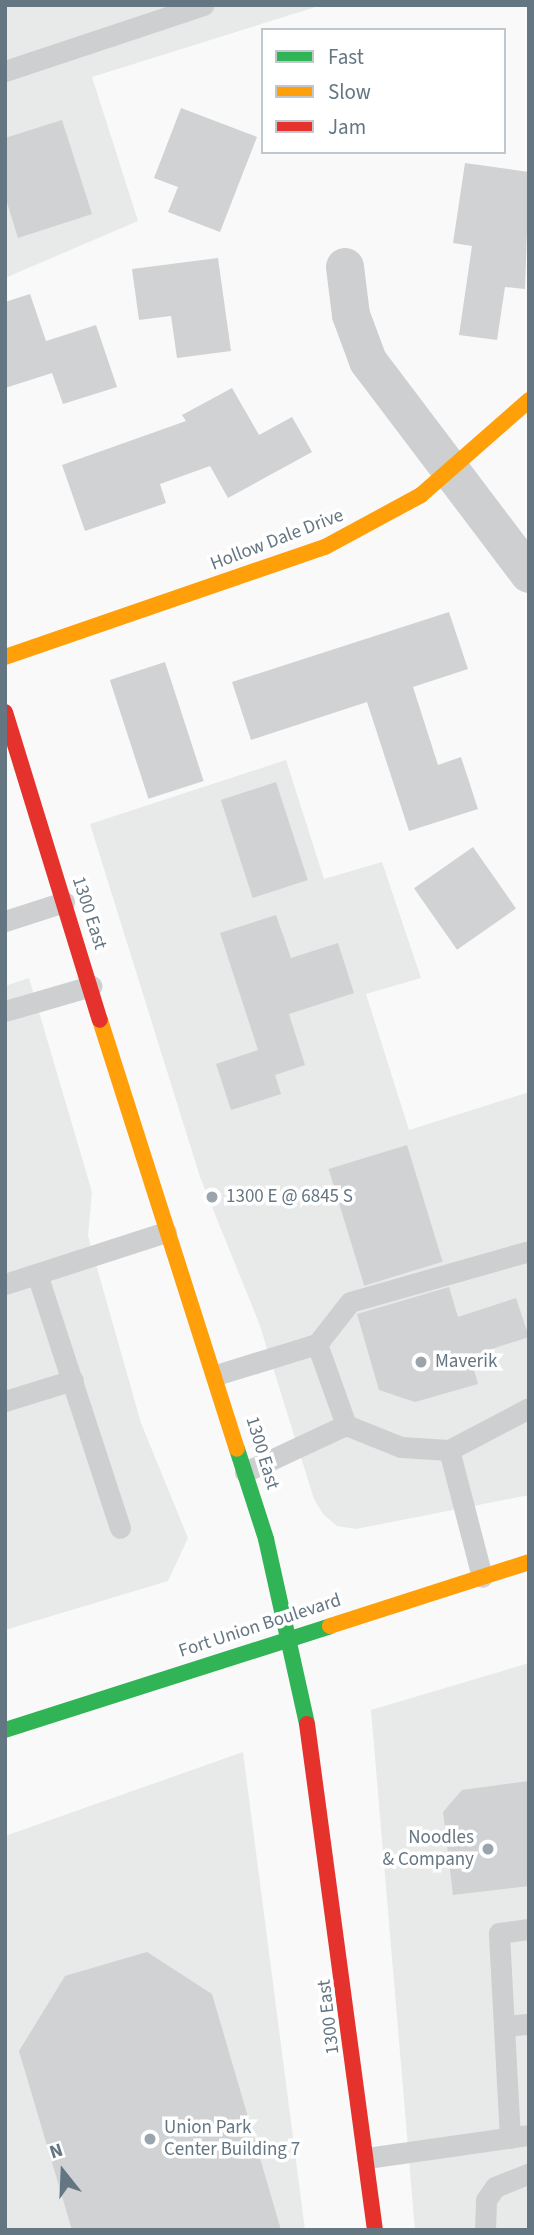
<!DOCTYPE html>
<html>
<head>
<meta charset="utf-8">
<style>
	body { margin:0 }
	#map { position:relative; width:534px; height:2235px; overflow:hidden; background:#f9f9f9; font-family:"Source Sans 3",sans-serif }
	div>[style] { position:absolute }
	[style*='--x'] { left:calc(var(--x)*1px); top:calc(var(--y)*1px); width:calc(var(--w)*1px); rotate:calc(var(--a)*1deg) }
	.built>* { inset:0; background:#e8e9e9 }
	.building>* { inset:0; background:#d0d2d3; transform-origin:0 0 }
	.lane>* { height:21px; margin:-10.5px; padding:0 10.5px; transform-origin:10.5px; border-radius:10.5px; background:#cecfd0 }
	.street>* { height:38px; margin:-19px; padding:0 19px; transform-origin:19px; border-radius:19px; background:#cecfd0 }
	.fast>* { height:16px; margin:-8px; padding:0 8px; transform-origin:8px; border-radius:8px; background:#30b455 }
	.slow>* { height:16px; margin:-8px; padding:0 8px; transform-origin:8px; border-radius:8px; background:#ff9f0a }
	.jam>* { height:16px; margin:-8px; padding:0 8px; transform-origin:8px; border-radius:8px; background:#e5322d }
	.dots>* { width:19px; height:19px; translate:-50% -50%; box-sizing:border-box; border:4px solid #fff; border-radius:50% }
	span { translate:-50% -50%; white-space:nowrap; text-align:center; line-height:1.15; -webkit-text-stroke:7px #fff; paint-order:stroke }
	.street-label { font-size:19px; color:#657683 }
	.poi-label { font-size:19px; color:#657683 }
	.left { translate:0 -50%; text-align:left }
	.right { translate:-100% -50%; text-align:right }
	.frame { position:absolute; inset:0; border:7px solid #657683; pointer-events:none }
	.legend { position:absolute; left:261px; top:28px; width:245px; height:126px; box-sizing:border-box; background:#fff; border:2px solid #c1c8cd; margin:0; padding:9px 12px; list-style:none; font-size:21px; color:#657683 }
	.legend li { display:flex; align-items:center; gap:14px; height:35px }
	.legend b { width:35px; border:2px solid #c1c8cd }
	.north { position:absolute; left:28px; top:2137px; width:70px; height:70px; -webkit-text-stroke:5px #fff; paint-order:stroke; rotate:342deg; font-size:19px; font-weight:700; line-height:28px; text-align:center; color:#657683 }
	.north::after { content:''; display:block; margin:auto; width:24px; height:32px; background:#657683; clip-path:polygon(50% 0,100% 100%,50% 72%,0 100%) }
</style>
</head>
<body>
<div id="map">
	<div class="built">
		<div style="clip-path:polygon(5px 5px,322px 5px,92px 77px,138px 221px,5px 278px)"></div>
		<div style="clip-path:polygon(286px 760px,324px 879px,382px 862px,421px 978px,366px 994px,409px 1130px,529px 1092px,529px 1495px,356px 1529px,337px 1526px,323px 1514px,314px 1499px,259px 1323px,200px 1177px,90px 824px)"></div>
		<div style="clip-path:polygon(29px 978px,92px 1192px,88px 1236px,141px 1423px,188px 1538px,168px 1581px,5px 1630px,5px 986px)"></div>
		<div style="clip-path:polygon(529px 1663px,529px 2230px,415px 2230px,371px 1710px)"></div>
		<div style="clip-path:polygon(243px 1752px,305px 2230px,5px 2230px,5px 1836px)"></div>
	</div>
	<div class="building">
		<div style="clip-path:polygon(181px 108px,257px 137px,220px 232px,168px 212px,178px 187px,154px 178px)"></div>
		<div style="clip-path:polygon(62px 120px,92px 214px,18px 238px,5px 196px,5px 138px)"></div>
		<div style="clip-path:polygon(465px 163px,529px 172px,525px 289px,505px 287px,497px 340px,459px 335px,472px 246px,453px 243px)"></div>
		<div style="clip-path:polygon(218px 258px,231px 351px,177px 358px,171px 316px,139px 320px,132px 269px)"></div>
		<div style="clip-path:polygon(30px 294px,46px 341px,96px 325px,117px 387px,63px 404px,52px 373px,5px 388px,5px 302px)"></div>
		<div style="clip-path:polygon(232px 388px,259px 435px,292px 417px,312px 452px,228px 498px,210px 466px,160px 484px,166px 503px,85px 531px,62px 465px,186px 421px,182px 415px)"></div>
		<div style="clip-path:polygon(449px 612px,468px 669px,413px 687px,438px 765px,461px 757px,478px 809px,409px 831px,367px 702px,251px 740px,232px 682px)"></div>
		<div style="left:165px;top:662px;width:125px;height:58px;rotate:72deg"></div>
		<div style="left:276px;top:782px;width:103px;height:58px;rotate:72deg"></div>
		<div style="left:473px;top:847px;width:75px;height:72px;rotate:55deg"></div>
		<div style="clip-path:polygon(276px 915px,291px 958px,338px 943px,354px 993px,289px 1014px,305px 1065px,275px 1075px,281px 1094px,231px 1110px,216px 1064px,258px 1050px,220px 933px)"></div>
		<div style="left:407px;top:1145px;width:122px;height:82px;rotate:73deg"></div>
		<div style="clip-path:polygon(449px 1287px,458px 1317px,516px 1298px,529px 1337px,470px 1356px,478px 1384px,415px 1402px,379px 1390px,357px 1314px)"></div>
		<div style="clip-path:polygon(529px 1781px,529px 1886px,453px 1895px,443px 1812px,462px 1790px)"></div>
		<div style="clip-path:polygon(147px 1952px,212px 1994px,281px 2230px,72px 2230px,19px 2051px,65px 1976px)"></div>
	</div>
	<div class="lane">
		<div style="--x:5;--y:71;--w:209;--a:-18.4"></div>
		<div style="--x:5;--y:921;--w:62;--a:-17.9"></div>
		<div style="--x:5;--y:1011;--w:90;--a:-16.2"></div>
		<div style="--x:37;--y:1274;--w:267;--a:71.9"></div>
		<div style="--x:5;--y:1284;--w:169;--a:-17.9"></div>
		<div style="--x:317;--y:1344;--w:53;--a:-51.8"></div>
		<div style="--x:350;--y:1302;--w:186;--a:-15.9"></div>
		<div style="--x:216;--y:1375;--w:106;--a:-17.1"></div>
		<div style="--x:317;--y:1344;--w:86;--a:70.3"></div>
		<div style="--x:346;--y:1425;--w:59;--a:21.8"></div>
		<div style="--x:401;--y:1447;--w:48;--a:3.6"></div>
		<div style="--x:449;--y:1450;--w:90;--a:-27.7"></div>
		<div style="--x:5;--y:1401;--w:71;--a:-17.2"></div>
		<div style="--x:449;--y:1450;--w:131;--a:75.4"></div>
		<div style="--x:245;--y:1472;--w:111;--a:-25"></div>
		<div style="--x:504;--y:2026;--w:25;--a:-5"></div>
		<div style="--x:510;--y:2138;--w:205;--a:-93.1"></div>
		<div style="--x:499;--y:1933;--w:30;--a:-8"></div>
		<div style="--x:367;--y:2158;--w:164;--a:-8.1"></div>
		<div style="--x:485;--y:2230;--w:30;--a:-88"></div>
		<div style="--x:486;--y:2200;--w:16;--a:-55"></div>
		<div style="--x:495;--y:2187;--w:37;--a:-22"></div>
	</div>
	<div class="street">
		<div style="--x:345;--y:267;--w:48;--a:82.9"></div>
		<div style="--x:351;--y:315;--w:49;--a:69.7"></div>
		<div style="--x:368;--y:361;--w:267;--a:52.9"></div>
	</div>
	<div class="fast">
		<div style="--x:237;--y:1449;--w:95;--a:72.1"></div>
		<div style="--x:266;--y:1539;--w:189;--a:77.5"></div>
		<div style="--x:5;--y:1730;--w:341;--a:-17.7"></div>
	</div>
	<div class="slow">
		<div style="--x:5;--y:657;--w:338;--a:-19"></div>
		<div style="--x:325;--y:547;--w:109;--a:-28.4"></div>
		<div style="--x:421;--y:495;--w:144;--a:-41.3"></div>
		<div style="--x:100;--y:1020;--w:450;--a:72.3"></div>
		<div style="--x:330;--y:1626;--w:209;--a:-17.8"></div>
	</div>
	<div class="jam">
		<div style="--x:5;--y:712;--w:322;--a:72.9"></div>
		<div style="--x:307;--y:1724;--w:511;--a:82.35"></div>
	</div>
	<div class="dots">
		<div style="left:212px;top:1197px;background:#99a4ac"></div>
		<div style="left:421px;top:1362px;background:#99a4ac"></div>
		<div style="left:488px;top:1849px;background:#99a4ac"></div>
		<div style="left:150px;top:2139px;background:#99a4ac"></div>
	</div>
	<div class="street-label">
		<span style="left:277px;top:540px;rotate:-21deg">Hollow Dale Drive</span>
		<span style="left:89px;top:913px;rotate:72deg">1300 East</span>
		<span style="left:262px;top:1453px;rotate:73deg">1300 East</span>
		<span style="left:260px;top:1626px;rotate:-18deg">Fort Union Boulevard</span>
		<span style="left:329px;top:2017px;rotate:-97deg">1300 East</span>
	</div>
	<div class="poi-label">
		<span class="left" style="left:226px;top:1197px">1300 E @ 6845 S</span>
		<span class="left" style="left:435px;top:1362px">Maverik</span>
		<span class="right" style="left:474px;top:1849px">Noodles<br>&amp; Company</span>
		<span class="left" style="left:164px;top:2139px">Union Park<br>Center Building 7</span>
	</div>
	<div class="frame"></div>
	<ul class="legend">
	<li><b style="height:9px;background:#30b455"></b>Fast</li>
	<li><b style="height:9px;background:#ff9f0a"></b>Slow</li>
	<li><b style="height:9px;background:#e5322d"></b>Jam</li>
	</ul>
	<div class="north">N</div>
</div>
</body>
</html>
